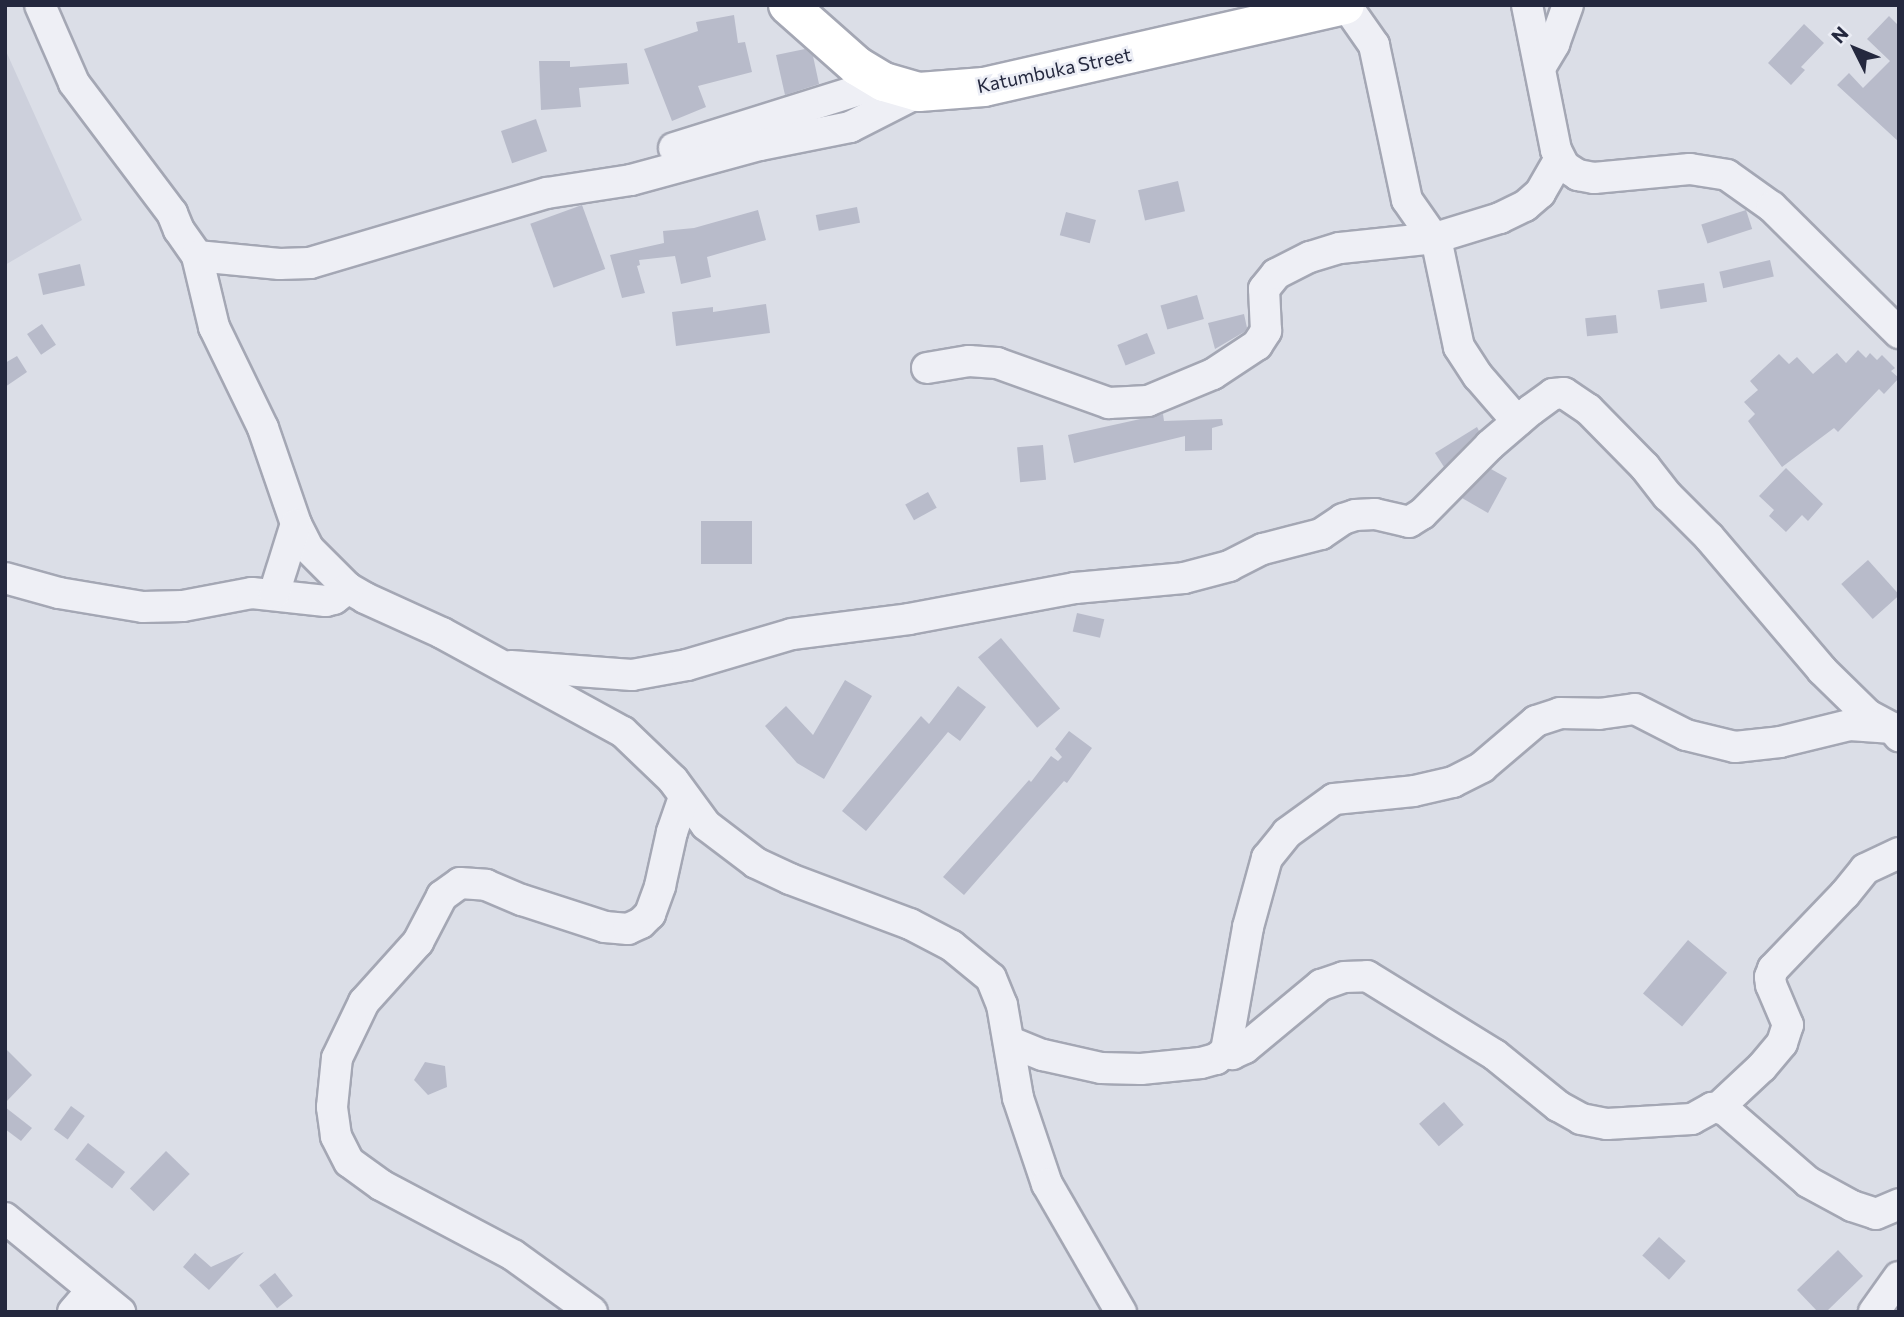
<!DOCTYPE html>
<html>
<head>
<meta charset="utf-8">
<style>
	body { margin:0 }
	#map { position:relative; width:1904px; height:1317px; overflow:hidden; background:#dbdee7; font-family:Commissioner,sans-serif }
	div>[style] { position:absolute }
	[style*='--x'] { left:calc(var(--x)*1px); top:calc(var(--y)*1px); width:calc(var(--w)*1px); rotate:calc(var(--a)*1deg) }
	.built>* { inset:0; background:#cdd0dc }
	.building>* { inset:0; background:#b8bbca; transform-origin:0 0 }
	.roads { filter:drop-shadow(2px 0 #a4a7b4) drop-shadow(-2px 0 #a4a7b4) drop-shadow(0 2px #a4a7b4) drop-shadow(0 -2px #a4a7b4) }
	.minor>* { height:30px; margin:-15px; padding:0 15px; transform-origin:15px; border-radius:15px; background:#eeeff5 }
	.major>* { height:38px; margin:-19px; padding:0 19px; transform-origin:19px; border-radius:19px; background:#fff }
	span { translate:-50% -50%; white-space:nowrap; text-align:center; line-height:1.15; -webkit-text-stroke:5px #ebedf5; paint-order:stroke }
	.street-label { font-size:19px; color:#24283e }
	.frame { position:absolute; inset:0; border:7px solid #24283e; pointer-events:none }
	.north { position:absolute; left:1820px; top:14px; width:70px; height:70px; -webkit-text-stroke:5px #ebedf5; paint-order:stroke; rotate:313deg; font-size:19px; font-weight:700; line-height:28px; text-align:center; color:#24283e }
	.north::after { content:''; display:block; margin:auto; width:24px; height:32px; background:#24283e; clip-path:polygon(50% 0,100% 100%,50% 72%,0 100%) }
</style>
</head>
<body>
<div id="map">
	<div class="built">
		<div style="clip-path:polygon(5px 49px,82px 220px,5px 265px)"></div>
	</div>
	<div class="building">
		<div style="clip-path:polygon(734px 15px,738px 43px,745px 42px,752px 72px,698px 86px,706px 107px,672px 121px,644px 49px,698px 31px,696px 22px)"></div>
		<div style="clip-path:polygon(1889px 16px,1899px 26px,1899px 142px,1837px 85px,1849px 73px,1863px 88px,1890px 61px,1867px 39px)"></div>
		<div style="clip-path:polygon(1804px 24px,1824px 43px,1801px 67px,1805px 70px,1791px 85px,1768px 63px)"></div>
		<div style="clip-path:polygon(805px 49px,813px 56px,819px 84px,785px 95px,776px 55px)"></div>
		<div style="clip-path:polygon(539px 61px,570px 61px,570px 67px,627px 63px,629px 84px,579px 88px,581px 107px,541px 110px)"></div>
		<div style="left:536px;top:119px;width:34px;height:37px;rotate:71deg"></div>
		<div style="left:1178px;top:181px;width:31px;height:41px;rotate:77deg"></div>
		<div style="left:582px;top:205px;width:68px;height:55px;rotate:70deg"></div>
		<div style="left:857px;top:207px;width:16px;height:42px;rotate:79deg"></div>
		<div style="clip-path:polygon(758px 210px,766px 240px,707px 257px,711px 277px,681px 284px,675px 256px,639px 260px,640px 265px,637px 266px,645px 293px,622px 298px,610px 255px,664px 243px,663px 231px,694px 228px)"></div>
		<div style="left:1746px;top:210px;width:20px;height:47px;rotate:72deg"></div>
		<div style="left:1066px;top:212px;width:31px;height:24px;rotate:15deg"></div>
		<div style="left:1770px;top:260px;width:17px;height:52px;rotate:77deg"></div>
		<div style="left:80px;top:264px;width:22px;height:43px;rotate:77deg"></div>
		<div style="left:1704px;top:283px;width:19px;height:47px;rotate:81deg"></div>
		<div style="left:1197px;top:295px;width:25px;height:38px;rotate:74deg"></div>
		<div style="clip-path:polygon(766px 304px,770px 333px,676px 346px,672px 312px,713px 307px,713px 312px)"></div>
		<div style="clip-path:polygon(1244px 314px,1247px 328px,1244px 332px,1215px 349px,1208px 323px)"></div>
		<div style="left:1616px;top:315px;width:18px;height:31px;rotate:84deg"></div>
		<div style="left:42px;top:324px;width:25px;height:18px;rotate:56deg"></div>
		<div style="left:1147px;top:333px;width:22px;height:32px;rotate:68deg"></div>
		<div style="clip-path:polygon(1858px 350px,1866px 358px,1870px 353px,1877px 360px,1882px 355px,1895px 368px,1891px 371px,1899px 378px,1884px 394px,1879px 389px,1838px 432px,1834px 428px,1782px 467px,1748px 421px,1755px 414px,1744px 402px,1758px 390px,1750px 381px,1779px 354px,1789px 364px,1797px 357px,1813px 374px,1837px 353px,1846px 363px)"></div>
		<div style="clip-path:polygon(17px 356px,27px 372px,5px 387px,5px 363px)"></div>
		<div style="clip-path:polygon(1163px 414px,1164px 421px,1222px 419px,1223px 425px,1212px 428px,1212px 450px,1185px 451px,1185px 436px,1074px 463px,1068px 435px)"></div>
		<div style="clip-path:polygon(1477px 427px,1479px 431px,1444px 467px,1435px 453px)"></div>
		<div style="left:1043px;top:445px;width:35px;height:26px;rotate:85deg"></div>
		<div style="clip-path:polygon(1786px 468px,1823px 504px,1808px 521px,1802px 515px,1786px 532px,1769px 516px,1774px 510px,1759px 496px)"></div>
		<div style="clip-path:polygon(1491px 469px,1507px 478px,1488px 513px,1462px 498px)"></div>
		<div style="left:928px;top:492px;width:18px;height:26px;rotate:61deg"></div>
		<div style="left:701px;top:521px;width:51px;height:43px"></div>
		<div style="left:1868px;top:560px;width:47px;height:36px;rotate:48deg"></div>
		<div style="left:1077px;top:613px;width:28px;height:19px;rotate:13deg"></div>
		<div style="left:1001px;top:638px;width:92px;height:30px;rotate:50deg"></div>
		<div style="clip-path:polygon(845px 680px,872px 696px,824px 779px,797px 763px,765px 726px,786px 706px,813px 735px)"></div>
		<div style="clip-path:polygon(958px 686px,986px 707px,960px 741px,948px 732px,866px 831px,842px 811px,921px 716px,929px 724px)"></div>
		<div style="clip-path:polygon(1069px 731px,1092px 748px,1067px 783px,1064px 781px,964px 895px,943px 877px,1029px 780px,1031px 782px,1051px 756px,1058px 761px,1062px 757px,1055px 749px)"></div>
		<div style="left:1688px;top:940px;width:51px;height:70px;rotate:40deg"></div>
		<div style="clip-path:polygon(5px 1048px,32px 1075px,5px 1103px)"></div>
		<div style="clip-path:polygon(425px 1062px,445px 1066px,447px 1087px,428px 1095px,414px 1080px)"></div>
		<div style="left:1444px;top:1102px;width:30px;height:33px;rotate:49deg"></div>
		<div style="left:71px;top:1106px;width:17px;height:29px;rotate:36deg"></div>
		<div style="clip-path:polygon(5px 1107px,32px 1128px,21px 1141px,5px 1129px)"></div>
		<div style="left:88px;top:1143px;width:47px;height:21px;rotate:38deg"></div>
		<div style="left:166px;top:1151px;width:33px;height:52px;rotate:44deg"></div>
		<div style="left:1659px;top:1237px;width:36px;height:25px;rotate:42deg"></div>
		<div style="clip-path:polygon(1838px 1250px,1863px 1276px,1826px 1312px,1818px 1312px,1797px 1290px)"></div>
		<div style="clip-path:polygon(244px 1252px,209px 1290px,183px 1267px,195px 1253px,211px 1267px)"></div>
		<div style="left:275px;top:1273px;width:29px;height:20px;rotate:52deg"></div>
	</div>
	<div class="roads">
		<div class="minor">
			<div style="--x:40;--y:5;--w:85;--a:66.4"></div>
			<div style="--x:74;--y:83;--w:163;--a:53"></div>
			<div style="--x:172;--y:213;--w:18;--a:68"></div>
			<div style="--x:179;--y:230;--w:32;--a:55"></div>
			<div style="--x:197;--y:256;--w:73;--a:76.5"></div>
			<div style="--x:214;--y:327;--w:112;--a:64.1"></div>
			<div style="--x:263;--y:428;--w:102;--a:71"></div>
			<div style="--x:296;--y:524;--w:27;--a:63"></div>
			<div style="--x:308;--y:548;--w:57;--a:45"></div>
			<div style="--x:348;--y:588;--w:20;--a:30"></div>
			<div style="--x:365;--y:598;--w:85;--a:24.4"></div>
			<div style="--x:442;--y:633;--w:206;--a:28.7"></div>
			<div style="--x:623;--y:732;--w:69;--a:43.8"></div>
			<div style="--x:673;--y:780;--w:56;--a:53.7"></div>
			<div style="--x:706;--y:825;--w:63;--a:37.2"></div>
			<div style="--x:756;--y:863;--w:38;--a:25"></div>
			<div style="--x:790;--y:879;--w:128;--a:20.6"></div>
			<div style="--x:910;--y:924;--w:47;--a:27.6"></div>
			<div style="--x:952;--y:946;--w:50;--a:39.4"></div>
			<div style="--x:991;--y:978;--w:29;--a:68"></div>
			<div style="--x:1002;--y:1005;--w:94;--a:80.2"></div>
			<div style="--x:1018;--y:1098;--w:91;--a:71.4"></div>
			<div style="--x:1047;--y:1184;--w:148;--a:60"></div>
			<div style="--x:1346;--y:5;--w:49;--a:55"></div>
			<div style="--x:1374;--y:45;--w:158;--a:78"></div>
			<div style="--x:1407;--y:200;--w:52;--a:55.1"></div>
			<div style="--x:1437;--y:243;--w:106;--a:78.1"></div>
			<div style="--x:1459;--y:347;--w:35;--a:57"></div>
			<div style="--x:1478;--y:376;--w:60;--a:49.1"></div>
			<div style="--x:1527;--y:5;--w:148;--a:78.7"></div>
			<div style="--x:1556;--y:150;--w:18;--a:63"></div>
			<div style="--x:1564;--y:166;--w:17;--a:33"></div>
			<div style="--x:1578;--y:175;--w:16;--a:11"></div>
			<div style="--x:1594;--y:178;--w:96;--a:-5.4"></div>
			<div style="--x:1690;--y:169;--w:37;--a:9"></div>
			<div style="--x:1727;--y:175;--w:55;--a:35.4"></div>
			<div style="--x:1772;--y:207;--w:179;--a:44.8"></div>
			<div style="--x:1541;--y:66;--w:26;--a:-59"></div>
			<div style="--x:1554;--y:44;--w:41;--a:-70.3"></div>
			<div style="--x:674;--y:148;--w:220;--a:-17.4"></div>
			<div style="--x:197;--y:256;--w:83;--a:5.5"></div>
			<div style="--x:280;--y:264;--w:30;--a:-2"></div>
			<div style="--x:310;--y:263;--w:247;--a:-16.5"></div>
			<div style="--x:547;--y:193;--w:85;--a:-8.8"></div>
			<div style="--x:631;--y:180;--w:134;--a:-15.2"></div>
			<div style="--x:760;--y:145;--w:92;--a:-11.3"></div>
			<div style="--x:850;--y:127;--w:77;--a:-26.9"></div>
			<div style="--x:927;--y:368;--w:43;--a:-9.5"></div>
			<div style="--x:969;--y:361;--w:28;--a:4"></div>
			<div style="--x:997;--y:363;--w:119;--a:19.7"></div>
			<div style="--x:1109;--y:403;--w:39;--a:-3"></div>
			<div style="--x:1148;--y:401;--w:70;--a:-22.6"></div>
			<div style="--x:1213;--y:374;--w:53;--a:-33.4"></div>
			<div style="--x:1257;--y:345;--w:17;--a:-57"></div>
			<div style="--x:1266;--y:331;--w:42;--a:-92.7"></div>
			<div style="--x:1264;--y:289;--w:19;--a:-51"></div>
			<div style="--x:1276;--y:274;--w:38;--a:-27"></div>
			<div style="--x:1310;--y:257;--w:31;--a:-17"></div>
			<div style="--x:1340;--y:248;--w:96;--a:-6"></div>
			<div style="--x:1435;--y:238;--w:68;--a:-17.1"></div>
			<div style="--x:1500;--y:218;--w:28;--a:-26"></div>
			<div style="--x:1525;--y:206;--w:20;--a:-41"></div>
			<div style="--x:1540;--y:193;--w:38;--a:-60"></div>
			<div style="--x:5;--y:578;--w:56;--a:15.5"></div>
			<div style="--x:59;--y:593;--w:85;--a:9.5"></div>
			<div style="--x:143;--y:607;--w:40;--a:-1.4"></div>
			<div style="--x:183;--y:606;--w:70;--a:-10.7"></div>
			<div style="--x:252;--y:593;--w:74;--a:6.2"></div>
			<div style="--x:326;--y:601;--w:8;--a:-14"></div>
			<div style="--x:334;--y:599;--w:18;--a:-38"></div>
			<div style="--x:274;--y:594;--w:73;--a:-72.6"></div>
			<div style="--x:511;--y:666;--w:121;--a:4.3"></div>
			<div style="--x:632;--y:675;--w:56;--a:-10.3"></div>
			<div style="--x:687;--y:665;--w:109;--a:-16.4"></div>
			<div style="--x:792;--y:634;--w:118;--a:-7.3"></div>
			<div style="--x:909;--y:619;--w:169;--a:-10.6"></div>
			<div style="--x:1075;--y:588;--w:109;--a:-5.2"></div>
			<div style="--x:1184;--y:578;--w:47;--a:-14.9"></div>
			<div style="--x:1229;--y:566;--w:38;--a:-27"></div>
			<div style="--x:1263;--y:549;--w:60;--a:-14.5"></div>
			<div style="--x:1321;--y:534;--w:27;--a:-34"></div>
			<div style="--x:1343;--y:519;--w:13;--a:-18"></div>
			<div style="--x:1355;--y:515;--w:20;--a:-3"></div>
			<div style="--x:1375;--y:514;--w:35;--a:13"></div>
			<div style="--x:1409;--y:522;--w:15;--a:-32"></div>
			<div style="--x:1422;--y:514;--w:97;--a:-45.4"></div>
			<div style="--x:1490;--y:445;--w:54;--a:-40.5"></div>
			<div style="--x:1531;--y:410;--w:27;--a:-36"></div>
			<div style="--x:1553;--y:394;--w:11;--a:-5"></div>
			<div style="--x:1564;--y:393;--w:29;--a:34"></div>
			<div style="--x:1588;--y:409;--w:81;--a:45.5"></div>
			<div style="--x:1645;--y:467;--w:37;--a:52"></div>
			<div style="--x:1668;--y:496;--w:58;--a:45"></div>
			<div style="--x:1709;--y:537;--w:175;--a:49.6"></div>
			<div style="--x:1822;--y:670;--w:64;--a:44.4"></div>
			<div style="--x:1868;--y:715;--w:27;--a:28"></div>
			<div style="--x:1892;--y:728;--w:11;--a:49"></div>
			<div style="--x:1010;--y:1042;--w:35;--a:22"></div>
			<div style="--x:1043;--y:1055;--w:59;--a:12.6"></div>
			<div style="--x:1101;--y:1068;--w:40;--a:1.4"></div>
			<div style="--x:1141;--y:1069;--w:60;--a:-5.7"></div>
			<div style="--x:1201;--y:1063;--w:16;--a:-15"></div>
			<div style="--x:1216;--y:1059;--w:13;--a:-39"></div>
			<div style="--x:1226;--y:1051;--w:7;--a:27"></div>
			<div style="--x:1232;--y:1054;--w:14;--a:-25"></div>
			<div style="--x:1245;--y:1048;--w:99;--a:-39.7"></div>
			<div style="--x:1321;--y:985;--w:24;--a:-19"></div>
			<div style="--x:1344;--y:977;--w:23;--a:-2"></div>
			<div style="--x:1367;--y:976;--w:150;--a:31.7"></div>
			<div style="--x:1495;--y:1055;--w:81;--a:39"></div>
			<div style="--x:1558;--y:1106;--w:26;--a:29"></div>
			<div style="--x:1581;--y:1119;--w:26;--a:11"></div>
			<div style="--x:1607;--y:1124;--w:85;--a:-3.4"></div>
			<div style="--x:1692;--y:1119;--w:23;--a:-29"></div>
			<div style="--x:1712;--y:1108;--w:6;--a:0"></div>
			<div style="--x:1718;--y:1108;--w:7;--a:16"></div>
			<div style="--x:1725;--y:1110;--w:110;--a:40.9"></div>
			<div style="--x:1808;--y:1182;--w:50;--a:28.6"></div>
			<div style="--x:1852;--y:1206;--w:25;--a:18"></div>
			<div style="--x:1876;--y:1214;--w:25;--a:-23"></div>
			<div style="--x:1226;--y:1051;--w:126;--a:-79.9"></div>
			<div style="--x:1248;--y:927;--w:72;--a:-74.6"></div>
			<div style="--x:1267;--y:858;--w:32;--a:-51"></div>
			<div style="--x:1287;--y:833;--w:58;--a:-35.9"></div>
			<div style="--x:1334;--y:799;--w:80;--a:-5.7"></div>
			<div style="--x:1414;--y:791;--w:40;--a:-13"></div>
			<div style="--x:1453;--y:782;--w:33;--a:-27"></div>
			<div style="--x:1482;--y:767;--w:71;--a:-40.4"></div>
			<div style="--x:1536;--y:721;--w:25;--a:-18"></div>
			<div style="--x:1560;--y:713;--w:39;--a:1"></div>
			<div style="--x:1599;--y:714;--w:36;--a:-8"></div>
			<div style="--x:1635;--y:709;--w:57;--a:27"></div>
			<div style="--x:1686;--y:735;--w:50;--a:13.8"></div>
			<div style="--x:1735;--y:747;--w:45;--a:-6.3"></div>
			<div style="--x:1780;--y:742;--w:72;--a:-13.7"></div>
			<div style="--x:1850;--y:725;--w:39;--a:4"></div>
			<div style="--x:1718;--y:1108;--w:60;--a:-43"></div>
			<div style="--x:1762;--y:1067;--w:31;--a:-50"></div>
			<div style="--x:1782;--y:1043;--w:19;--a:-72"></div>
			<div style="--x:1788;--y:1025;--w:43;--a:-113"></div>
			<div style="--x:1771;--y:985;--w:8;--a:-97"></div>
			<div style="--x:1770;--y:977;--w:9;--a:-69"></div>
			<div style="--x:1773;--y:969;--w:104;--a:-46.2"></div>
			<div style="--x:1845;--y:894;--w:32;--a:-51"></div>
			<div style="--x:1865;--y:869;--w:38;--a:-25"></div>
			<div style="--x:5;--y:1218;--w:149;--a:39.3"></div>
			<div style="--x:73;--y:1312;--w:29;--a:-49"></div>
			<div style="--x:592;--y:1312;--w:97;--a:-144.2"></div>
			<div style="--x:513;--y:1255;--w:149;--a:-152.1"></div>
			<div style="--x:381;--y:1185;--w:39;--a:-144"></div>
			<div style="--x:349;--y:1162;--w:29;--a:-117"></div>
			<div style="--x:336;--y:1136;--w:29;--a:-98"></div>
			<div style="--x:332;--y:1107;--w:49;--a:-84.2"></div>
			<div style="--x:337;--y:1058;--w:62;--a:-64.3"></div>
			<div style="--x:364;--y:1002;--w:81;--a:-48"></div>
			<div style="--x:418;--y:942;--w:52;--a:-62.4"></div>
			<div style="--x:442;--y:896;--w:22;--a:-36"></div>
			<div style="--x:460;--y:883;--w:26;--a:4"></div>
			<div style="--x:486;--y:885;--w:39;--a:23"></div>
			<div style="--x:522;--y:900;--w:87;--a:18"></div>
			<div style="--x:605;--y:927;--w:23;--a:5"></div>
			<div style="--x:628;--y:929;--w:14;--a:-25"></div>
			<div style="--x:641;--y:923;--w:13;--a:-45"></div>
			<div style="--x:650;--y:914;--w:30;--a:-70"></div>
			<div style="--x:660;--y:886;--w:55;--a:-77.5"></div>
			<div style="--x:672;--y:832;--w:37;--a:-71"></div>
			<div style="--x:1874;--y:1312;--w:43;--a:-54.5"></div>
		</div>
		<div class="major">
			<div style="--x:788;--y:5;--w:92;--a:41.5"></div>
			<div style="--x:857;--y:66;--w:31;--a:31"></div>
			<div style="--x:884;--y:82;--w:36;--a:16"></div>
			<div style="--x:919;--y:92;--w:65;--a:-4.4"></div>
			<div style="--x:984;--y:87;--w:370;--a:-12.8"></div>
		</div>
	</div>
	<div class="street-label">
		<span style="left:1054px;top:70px;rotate:-12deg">Katumbuka Street</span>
	</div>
	<div class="frame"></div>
	<div class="north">N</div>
</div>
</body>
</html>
